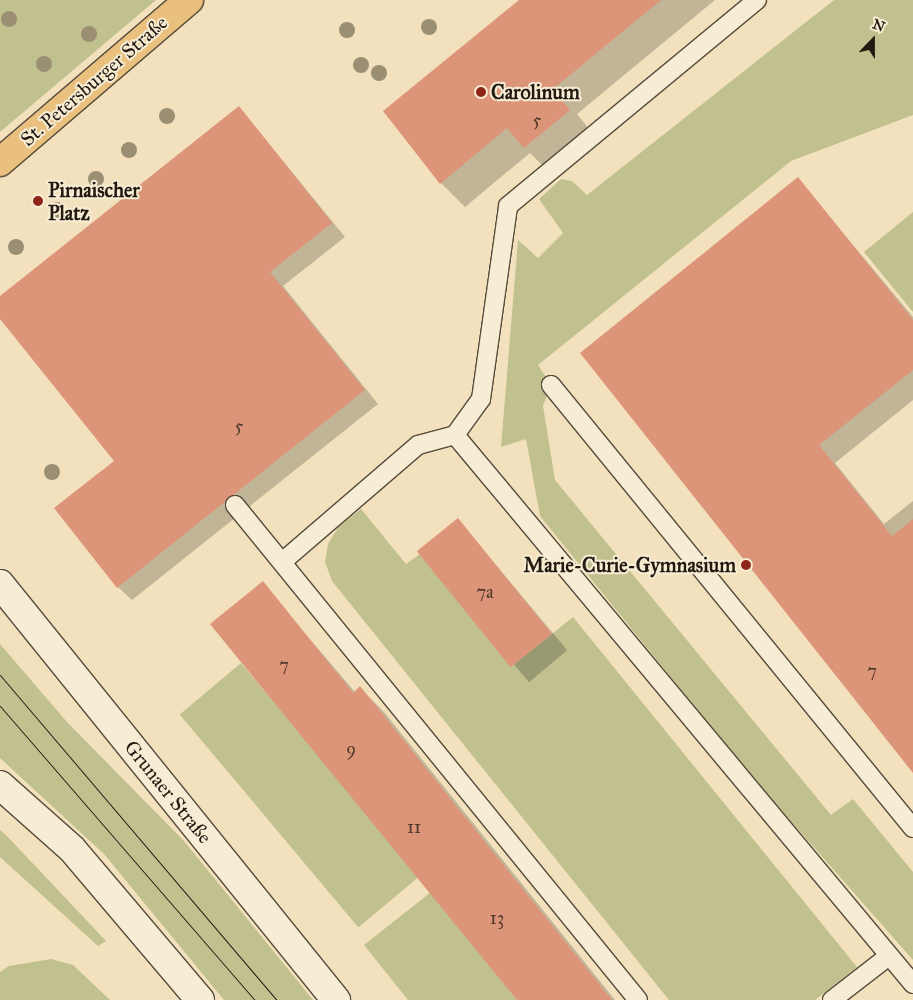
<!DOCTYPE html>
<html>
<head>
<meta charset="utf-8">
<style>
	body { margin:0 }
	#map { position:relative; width:913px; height:1000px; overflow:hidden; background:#f3e1bd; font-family:"IM FELL Great Primer",serif }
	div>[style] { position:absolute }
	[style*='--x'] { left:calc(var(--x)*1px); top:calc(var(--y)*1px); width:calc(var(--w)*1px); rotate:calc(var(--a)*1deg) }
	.green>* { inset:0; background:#c0c18e; transform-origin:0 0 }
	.shadow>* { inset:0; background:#0003; transform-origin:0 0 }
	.building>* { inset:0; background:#dd9579; transform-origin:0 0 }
	.roads { filter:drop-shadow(1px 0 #564c3c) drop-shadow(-1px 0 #564c3c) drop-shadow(0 1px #564c3c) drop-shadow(0 -1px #564c3c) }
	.lane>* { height:18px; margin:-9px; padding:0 9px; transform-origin:9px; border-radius:9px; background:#f7ecd4 }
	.secondary>* { height:28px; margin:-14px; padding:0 14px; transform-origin:14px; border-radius:14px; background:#f7ecd4 }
	.primary>* { height:28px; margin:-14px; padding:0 14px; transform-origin:14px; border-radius:14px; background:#eac07e }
	.tram>* { height:1px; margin:-0.5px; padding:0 0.5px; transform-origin:0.5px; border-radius:0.5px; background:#221a11 }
	.trees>* { width:16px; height:16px; margin:-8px; border-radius:50%; background:#9a8f73 }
	.dots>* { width:14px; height:14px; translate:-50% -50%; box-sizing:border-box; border:2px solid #f7ecd4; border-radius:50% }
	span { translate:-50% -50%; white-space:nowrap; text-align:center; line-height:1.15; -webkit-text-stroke:4px #f7ecd4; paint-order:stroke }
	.number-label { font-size:18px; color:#51392b }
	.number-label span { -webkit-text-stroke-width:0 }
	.street-label { font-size:20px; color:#221a11 }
	.poi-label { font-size:20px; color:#221a11; font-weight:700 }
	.left { translate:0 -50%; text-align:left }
	.right { translate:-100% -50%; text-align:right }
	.north { position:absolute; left:848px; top:15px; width:50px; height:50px; -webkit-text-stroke:4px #f7ecd4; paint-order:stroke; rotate:22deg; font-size:14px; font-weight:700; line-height:20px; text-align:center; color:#221a11 }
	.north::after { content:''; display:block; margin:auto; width:18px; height:22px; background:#221a11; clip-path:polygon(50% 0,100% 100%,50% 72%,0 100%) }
</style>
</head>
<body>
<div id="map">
	<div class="green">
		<div style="clip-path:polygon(0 0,156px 0,0 132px)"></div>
		<div style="clip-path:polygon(834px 0,913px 0,913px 115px,791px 161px,538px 365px,551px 385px,543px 406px,555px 480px,831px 815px,853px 799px,913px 872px,913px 960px,751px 776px,540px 516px,526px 439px,501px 447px,518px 240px,538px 258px,563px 233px,539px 199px,561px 179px,572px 181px,587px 195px)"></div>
		<div style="clip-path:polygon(913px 212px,913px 312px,864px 252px)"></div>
		<div style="clip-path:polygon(361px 509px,406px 564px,420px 554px,511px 667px,573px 617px,857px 967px,815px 1000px,669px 1000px,332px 581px,325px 562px,328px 544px,339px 526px)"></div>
		<div style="clip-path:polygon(0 644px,67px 722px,184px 841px,313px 1000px,224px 1000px,104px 854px,0 758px)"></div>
		<div style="left:241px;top:663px;width:278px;height:80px;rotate:50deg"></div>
		<div style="clip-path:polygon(0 830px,6px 835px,106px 941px,98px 946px,0 857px)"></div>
		<div style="clip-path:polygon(431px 892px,517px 1000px,408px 1000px,364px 945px)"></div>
		<div style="clip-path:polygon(51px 959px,73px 965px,110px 1000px,0 1000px,0 972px,9px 966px)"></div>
	</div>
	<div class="shadow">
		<div style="clip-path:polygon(521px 0,715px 0,577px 114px,594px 135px,549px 172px,530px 153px,465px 207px,441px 183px)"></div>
		<div style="clip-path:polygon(239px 107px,345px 237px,283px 286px,378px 404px,132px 600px,118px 587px,115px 461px,0 317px,0 297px)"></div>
		<div style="clip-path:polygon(798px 179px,913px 317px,913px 400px,835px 463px,884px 524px,913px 501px,913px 770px,582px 353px)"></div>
		<div style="left:458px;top:520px;width:170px;height:50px;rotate:50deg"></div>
		<div style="clip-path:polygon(262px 583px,355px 692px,360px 688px,384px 712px,615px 1000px,518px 1000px,211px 625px)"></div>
	</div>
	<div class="building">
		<div style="clip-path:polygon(519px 0,661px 0,553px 89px,570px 110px,524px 148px,507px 128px,440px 184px,383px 111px)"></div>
		<div style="clip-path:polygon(239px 106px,332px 223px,270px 272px,365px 390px,117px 588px,54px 508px,114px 461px,0 319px,0 296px)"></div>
		<div style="clip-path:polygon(798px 177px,913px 320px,913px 370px,819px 445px,892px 536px,913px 519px,913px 773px,580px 353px)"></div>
		<div style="left:458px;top:518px;width:149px;height:53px;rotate:51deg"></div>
		<div style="clip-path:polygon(263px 581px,353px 693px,360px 686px,612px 1000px,517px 1000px,210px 624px)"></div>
	</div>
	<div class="roads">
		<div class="lane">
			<div style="--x:551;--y:385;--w:572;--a:50.75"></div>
			<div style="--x:455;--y:435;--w:715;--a:50.16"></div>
			<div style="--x:235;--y:505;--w:638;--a:50.85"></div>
			<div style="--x:282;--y:562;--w:179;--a:-40.7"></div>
			<div style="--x:418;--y:445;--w:38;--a:-15"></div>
			<div style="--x:455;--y:435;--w:44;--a:-54.2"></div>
			<div style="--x:481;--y:399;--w:195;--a:-82"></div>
			<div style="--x:508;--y:206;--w:323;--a:-39.6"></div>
			<div style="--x:832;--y:1000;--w:72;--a:-37.7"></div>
		</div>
		<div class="secondary">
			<div style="--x:0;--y:584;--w:535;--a:51.07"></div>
			<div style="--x:0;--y:785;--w:96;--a:41.6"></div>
			<div style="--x:72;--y:849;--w:198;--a:49.7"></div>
		</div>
		<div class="primary">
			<div style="--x:0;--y:162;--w:249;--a:-40.6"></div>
		</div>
	</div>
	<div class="tram">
		<div style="--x:0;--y:675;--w:427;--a:49.6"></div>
		<div style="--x:0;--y:706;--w:389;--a:49.1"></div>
	</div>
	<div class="trees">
		<div style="left:9px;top:19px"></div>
		<div style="left:429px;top:27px"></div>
		<div style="left:347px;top:30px"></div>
		<div style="left:89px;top:34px"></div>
		<div style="left:44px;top:64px"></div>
		<div style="left:361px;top:65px"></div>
		<div style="left:379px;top:73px"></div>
		<div style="left:167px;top:116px"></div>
		<div style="left:129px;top:150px"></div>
		<div style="left:96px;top:179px"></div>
		<div style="left:57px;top:210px"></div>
		<div style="left:16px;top:247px"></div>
		<div style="left:52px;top:472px"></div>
	</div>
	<div class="dots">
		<div style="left:481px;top:92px;background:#8f2418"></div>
		<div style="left:38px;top:201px;background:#8f2418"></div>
		<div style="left:746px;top:565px;background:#8f2418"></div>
	</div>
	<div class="number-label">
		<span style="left:537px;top:120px">5</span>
		<span style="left:239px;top:426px">5</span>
		<span style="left:485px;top:592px">7a</span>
		<span style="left:284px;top:665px">7</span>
		<span style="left:872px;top:671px">7</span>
		<span style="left:351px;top:749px">9</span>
		<span style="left:414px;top:827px">11</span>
		<span style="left:497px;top:918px">13</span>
	</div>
	<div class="street-label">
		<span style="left:94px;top:81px;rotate:-41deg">St. Petersburger Straße</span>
		<span style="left:168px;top:792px;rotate:51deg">Grunaer Straße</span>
	</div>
	<div class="poi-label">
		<span class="left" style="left:491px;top:92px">Carolinum</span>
		<span class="left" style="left:48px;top:202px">Pirnaischer<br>Platz</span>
		<span class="right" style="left:736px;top:565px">Marie-Curie-Gymnasium</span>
	</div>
	<div class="north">N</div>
</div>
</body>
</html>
